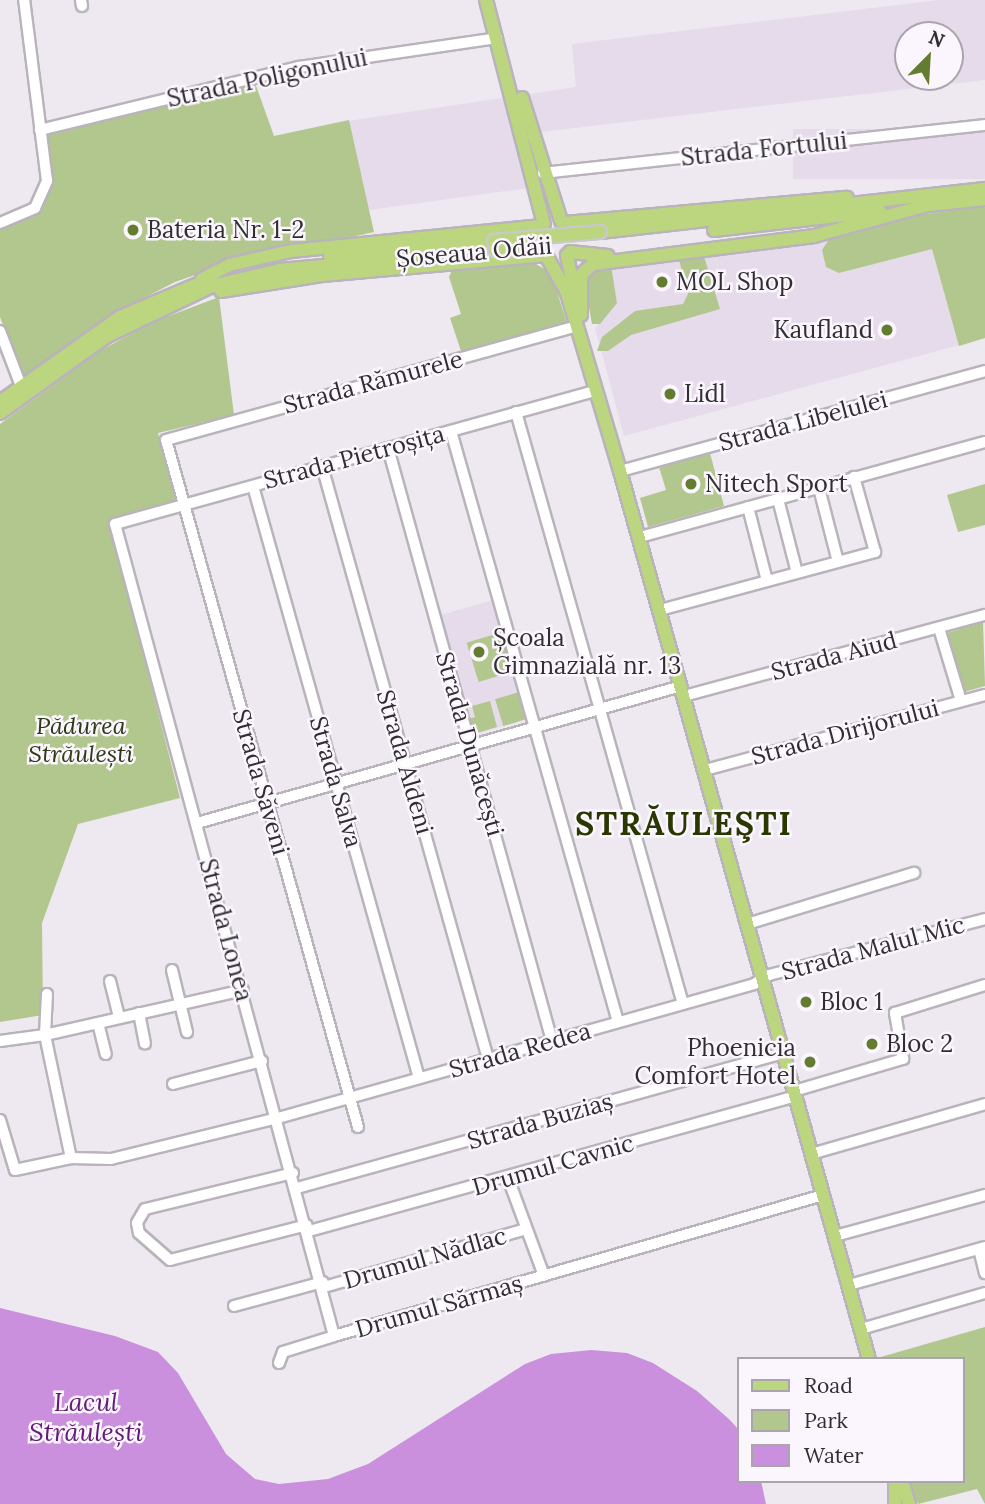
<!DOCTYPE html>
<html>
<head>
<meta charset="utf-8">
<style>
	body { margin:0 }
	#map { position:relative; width:985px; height:1504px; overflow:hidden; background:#eee8f0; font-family:Lora,serif }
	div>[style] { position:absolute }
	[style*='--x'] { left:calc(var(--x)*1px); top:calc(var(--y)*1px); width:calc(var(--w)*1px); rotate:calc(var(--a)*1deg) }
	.built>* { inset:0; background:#e6dbea; transform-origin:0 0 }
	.green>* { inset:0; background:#b1c78d; transform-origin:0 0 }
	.water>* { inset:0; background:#ca90de }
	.roads { filter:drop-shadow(2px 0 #b9b3bb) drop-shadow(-2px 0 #b9b3bb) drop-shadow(0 2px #b9b3bb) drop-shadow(0 -2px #b9b3bb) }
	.minor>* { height:10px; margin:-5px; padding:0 5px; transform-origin:5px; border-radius:5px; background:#fff }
	.major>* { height:12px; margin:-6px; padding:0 6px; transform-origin:6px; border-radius:6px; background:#bcd680 }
	.bridges { filter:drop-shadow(2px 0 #c9c9c9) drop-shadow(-2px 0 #c9c9c9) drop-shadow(0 2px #c9c9c9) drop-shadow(0 -2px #c9c9c9) }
	.major-bridge>* { height:12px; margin:-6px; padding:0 6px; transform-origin:6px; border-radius:6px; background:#bcd680 }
	.dots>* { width:19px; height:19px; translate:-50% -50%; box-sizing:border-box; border:4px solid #fbf5fe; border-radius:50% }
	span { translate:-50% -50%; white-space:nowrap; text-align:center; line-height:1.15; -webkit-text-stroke:5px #fbf5fe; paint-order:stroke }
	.street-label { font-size:24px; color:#302e31 }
	.poi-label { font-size:24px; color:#302e31 }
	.left { translate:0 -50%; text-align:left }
	.right { translate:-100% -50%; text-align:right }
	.park-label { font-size:24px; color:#2e3b15; font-style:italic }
	.water-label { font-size:26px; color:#621b77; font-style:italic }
	.district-label { font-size:32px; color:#283800; font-weight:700; letter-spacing:2px }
	.legend { position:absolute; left:737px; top:1357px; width:228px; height:126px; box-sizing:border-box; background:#fbf5fe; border:2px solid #aaa5ac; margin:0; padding:9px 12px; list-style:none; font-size:21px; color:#302e31 }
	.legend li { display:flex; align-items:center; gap:14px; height:35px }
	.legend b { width:35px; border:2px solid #aaa5ac }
	.north { position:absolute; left:894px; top:21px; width:70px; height:70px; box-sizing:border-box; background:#fbf5fe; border:2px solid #aaa5ac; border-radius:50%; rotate:24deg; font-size:19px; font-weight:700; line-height:28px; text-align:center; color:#302e31 }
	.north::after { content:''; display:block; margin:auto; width:24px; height:32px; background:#637c30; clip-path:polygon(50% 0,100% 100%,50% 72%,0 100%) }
</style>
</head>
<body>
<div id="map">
	<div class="built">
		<div style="clip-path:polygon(evenodd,939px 0,985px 0,985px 80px,515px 135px,529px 188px,369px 210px,348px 121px,576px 87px,572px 44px,939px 0,908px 35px,950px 35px,950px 77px,908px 77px,908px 35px)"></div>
		<div style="left:985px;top:129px;width:50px;height:192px;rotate:90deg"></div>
		<div style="clip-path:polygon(949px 210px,985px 338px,624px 436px,595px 328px,617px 303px,611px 267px)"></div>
		<div style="left:493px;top:600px;width:124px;height:56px;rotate:74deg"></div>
	</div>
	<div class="green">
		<div style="clip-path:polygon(254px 80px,274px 136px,349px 120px,374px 232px,227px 264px,175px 282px,115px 313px,23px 378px,0 317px,0 227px,38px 211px,51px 177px,44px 129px)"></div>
		<div style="clip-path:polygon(985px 206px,985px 338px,959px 346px,932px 249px,839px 273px,826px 267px,822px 250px,830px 238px,883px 220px)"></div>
		<div style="clip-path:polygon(703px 253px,720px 309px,631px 335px,608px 351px,597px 351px,602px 337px,635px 311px,683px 304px,688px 294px,678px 256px)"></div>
		<div style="clip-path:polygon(531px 261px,551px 273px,567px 323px,461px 351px,450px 318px,461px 314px,449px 277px,452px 270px)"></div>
		<div style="clip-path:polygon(611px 265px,617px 303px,600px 324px,592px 324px,584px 280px,592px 269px)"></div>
		<div style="clip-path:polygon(219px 297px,234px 415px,158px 433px,176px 503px,109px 521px,180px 798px,78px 824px,42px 923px,43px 1015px,0 1022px,0 424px,103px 349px,153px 322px)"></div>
		<div style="clip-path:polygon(710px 453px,724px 506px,648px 527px,640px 498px,666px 490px,659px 467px)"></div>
		<div style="clip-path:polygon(985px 484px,985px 525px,958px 532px,947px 495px)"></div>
		<div style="clip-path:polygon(983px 622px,985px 686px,964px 692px,947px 633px)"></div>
		<div style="left:502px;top:632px;width:41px;height:37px;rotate:73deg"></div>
		<div style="left:519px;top:692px;width:28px;height:25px;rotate:73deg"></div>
		<div style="clip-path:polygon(490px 701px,497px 727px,473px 734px,469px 719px,475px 717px,472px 706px)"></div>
		<div style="clip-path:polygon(985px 1327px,985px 1504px,977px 1489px,918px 1504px,908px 1481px,962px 1481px,962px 1359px,874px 1359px)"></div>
	</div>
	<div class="water">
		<div style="clip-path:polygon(0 1308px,115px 1336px,158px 1352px,178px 1373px,226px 1454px,255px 1479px,279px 1484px,328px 1479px,368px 1464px,525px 1364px,551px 1354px,591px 1350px,627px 1353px,653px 1363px,697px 1391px,730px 1420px,738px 1429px,738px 1481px,761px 1481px,766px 1504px,0 1504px)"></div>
	</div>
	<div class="roads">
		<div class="minor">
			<div style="--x:81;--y:0;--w:6;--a:81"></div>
			<div style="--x:40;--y:130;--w:267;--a:-13.7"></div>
			<div style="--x:299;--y:67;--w:200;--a:-8.3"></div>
			<div style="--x:543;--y:173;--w:445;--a:-6.2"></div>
			<div style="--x:0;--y:223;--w:38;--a:-23"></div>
			<div style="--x:35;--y:208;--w:30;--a:-66"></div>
			<div style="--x:47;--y:181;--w:182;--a:-97.2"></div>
			<div style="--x:0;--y:331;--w:59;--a:69.1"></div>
			<div style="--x:516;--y:412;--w:615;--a:74.25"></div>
			<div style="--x:451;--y:431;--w:614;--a:74.22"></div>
			<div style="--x:388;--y:448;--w:615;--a:74.54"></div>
			<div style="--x:322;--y:466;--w:616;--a:74.36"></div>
			<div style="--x:620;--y:471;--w:378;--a:-15.3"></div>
			<div style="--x:253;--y:486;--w:615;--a:74.34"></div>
			<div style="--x:819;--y:488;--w:76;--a:75.6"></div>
			<div style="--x:778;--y:499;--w:76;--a:75.6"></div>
			<div style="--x:748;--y:507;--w:76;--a:75.6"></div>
			<div style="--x:640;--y:537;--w:358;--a:-15.4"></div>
			<div style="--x:660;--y:610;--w:223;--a:-15.1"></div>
			<div style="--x:875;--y:552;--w:78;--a:-105.6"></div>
			<div style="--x:939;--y:628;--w:76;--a:73.2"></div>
			<div style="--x:684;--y:696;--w:312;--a:-15.1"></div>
			<div style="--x:705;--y:770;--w:290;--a:-15"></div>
			<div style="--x:197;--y:823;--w:503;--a:-15.8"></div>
			<div style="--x:747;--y:924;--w:175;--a:-17"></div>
			<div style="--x:172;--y:970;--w:64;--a:76.4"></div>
			<div style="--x:110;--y:981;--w:38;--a:76"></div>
			<div style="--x:47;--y:994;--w:41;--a:92.8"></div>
			<div style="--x:45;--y:1035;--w:126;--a:78.1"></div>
			<div style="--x:139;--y:1013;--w:31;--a:79"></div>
			<div style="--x:98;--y:1023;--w:32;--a:76"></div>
			<div style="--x:0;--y:1041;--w:45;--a:-7.6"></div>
			<div style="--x:45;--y:1035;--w:203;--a:-12.8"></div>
			<div style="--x:173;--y:1084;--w:92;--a:-14.5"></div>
			<div style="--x:794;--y:1091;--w:114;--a:-16.4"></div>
			<div style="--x:903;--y:1059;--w:47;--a:-99.9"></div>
			<div style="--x:895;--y:1013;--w:94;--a:-17.3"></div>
			<div style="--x:0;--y:1120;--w:52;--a:73.3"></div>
			<div style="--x:15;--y:1170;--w:57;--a:-12.1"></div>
			<div style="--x:71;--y:1158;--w:40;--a:1.4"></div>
			<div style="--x:111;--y:1159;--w:172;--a:-13.8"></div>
			<div style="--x:278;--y:1118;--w:495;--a:-15.7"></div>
			<div style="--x:754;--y:984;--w:17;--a:-31"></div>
			<div style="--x:769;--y:975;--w:223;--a:-14.5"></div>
			<div style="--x:358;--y:1127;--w:713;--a:-105.61"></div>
			<div style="--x:166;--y:440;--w:426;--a:-15.5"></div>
			<div style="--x:811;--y:1154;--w:181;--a:-16"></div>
			<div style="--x:293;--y:1173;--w:152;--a:166.3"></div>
			<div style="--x:145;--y:1209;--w:16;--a:120"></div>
			<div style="--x:137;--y:1223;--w:10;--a:79"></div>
			<div style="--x:139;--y:1233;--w:41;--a:41.1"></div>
			<div style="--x:170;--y:1260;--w:141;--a:-14.3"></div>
			<div style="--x:508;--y:1178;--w:104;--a:69.8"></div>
			<div style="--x:297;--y:1188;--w:504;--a:-15.52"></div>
			<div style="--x:309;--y:1231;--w:505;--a:-15.49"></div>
			<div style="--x:835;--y:1236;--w:156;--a:-15.3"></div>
			<div style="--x:979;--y:1249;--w:25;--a:76"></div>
			<div style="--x:849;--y:1285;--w:141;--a:-15.6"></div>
			<div style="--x:324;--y:1287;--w:210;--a:-16"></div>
			<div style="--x:234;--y:1306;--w:92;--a:-15.1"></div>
			<div style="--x:861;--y:1329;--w:129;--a:-16.2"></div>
			<div style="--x:334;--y:1336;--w:841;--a:-105.09"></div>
			<div style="--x:115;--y:524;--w:496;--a:-15.5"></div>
			<div style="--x:279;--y:1363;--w:12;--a:-70"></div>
			<div style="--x:283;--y:1352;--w:53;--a:-17.4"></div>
			<div style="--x:334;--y:1336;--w:509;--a:-16.08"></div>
		</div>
		<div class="major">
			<div style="--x:486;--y:0;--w:231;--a:75.5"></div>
			<div style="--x:522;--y:98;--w:129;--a:72.4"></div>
			<div style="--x:919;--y:206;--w:66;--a:-6.1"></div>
			<div style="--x:565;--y:223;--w:283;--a:-5.1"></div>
			<div style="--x:714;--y:230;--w:167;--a:-6.5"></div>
			<div style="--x:600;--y:232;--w:387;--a:-6.4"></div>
			<div style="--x:570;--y:252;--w:38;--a:6"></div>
			<div style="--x:567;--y:255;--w:38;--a:79"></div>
			<div style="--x:330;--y:256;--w:165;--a:-5.2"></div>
			<div style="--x:547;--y:257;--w:41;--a:60.9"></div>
			<div style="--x:567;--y:293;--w:186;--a:73.4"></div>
			<div style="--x:620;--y:471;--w:922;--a:74.34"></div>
			<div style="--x:202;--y:279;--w:30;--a:-27"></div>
			<div style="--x:229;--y:265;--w:64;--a:-12.7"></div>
			<div style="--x:291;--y:251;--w:252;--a:-5.7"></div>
			<div style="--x:221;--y:291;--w:102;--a:-9"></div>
			<div style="--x:322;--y:275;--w:223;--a:-5.1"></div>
			<div style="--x:581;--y:315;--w:40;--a:-90"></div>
			<div style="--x:581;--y:275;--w:16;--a:-43"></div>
			<div style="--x:593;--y:264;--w:223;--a:-7.2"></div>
			<div style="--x:814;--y:236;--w:118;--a:-15.2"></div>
			<div style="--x:0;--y:402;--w:147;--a:-35.3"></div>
			<div style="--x:120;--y:317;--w:98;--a:-22.9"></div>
			<div style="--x:0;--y:413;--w:132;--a:-35.7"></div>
			<div style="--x:107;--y:336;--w:116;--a:-25.5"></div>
			<div style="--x:212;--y:286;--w:70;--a:-13.2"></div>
			<div style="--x:280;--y:270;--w:216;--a:-5.3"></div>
			<div style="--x:902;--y:1481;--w:24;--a:73"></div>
			<div style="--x:895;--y:1504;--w:23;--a:-90"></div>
		</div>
	</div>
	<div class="bridges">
		<div class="major-bridge">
			<div style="--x:494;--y:241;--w:106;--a:-4.9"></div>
			<div style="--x:495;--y:250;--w:31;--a:-6"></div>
		</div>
	</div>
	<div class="dots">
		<div style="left:133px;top:230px;background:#637c30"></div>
		<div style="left:662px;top:282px;background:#637c30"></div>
		<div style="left:887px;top:330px;background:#637c30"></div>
		<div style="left:670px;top:394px;background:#637c30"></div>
		<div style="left:691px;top:484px;background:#637c30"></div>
		<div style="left:479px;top:652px;background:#637c30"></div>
		<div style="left:806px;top:1002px;background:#637c30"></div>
		<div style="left:872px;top:1044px;background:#637c30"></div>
		<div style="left:810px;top:1062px;background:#637c30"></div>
	</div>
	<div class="street-label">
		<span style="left:267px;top:78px;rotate:-12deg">Strada Poligonului</span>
		<span style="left:764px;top:149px;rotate:-6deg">Strada Fortului</span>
		<span style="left:474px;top:252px;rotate:-5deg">Șoseaua Odăii</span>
		<span style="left:373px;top:382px;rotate:-15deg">Strada Rămurele</span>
		<span style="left:803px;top:421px;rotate:-15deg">Strada Libelulei</span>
		<span style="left:354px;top:457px;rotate:-15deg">Strada Pietroșița</span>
		<span style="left:834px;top:656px;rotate:-15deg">Strada Aiud</span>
		<span style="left:845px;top:732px;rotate:-15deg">Strada Dirijorului</span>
		<span style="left:470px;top:744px;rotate:74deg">Strada Dunăcești</span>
		<span style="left:405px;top:762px;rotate:74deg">Strada Aldeni</span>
		<span style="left:261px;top:782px;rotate:74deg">Strada Săveni</span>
		<span style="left:336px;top:782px;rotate:74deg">Strada Salva</span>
		<span style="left:226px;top:930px;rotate:75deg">Strada Lonea</span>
		<span style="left:873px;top:948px;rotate:-15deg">Strada Malul Mic</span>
		<span style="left:520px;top:1050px;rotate:-16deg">Strada Redea</span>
		<span style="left:540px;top:1121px;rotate:-16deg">Strada Buziaș</span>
		<span style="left:553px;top:1165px;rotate:-16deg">Drumul Cavnic</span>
		<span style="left:425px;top:1258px;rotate:-16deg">Drumul Nădlac</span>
		<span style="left:439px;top:1306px;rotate:-16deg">Drumul Sărmaș</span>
	</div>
	<div class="poi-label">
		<span class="left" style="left:147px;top:230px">Bateria Nr. 1-2</span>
		<span class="left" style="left:676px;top:282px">MOL Shop</span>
		<span class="right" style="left:873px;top:330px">Kaufland</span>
		<span class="left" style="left:684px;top:394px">Lidl</span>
		<span class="left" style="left:705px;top:484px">Nitech Sport</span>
		<span class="left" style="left:493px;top:652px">Școala<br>Gimnazială nr. 13</span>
		<span class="left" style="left:820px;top:1002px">Bloc 1</span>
		<span class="left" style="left:886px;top:1044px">Bloc 2</span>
		<span class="right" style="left:796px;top:1062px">Phoenicia<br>Comfort Hotel</span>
	</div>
	<div class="park-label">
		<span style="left:81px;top:740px">Pădurea<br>Străulești</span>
	</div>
	<div class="water-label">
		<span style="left:86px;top:1417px">Lacul<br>Străulești</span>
	</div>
	<div class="district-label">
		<span style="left:684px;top:824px">STRĂULEŞTI</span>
	</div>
	<ul class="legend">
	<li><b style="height:9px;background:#bcd680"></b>Road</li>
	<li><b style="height:19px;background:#b1c78d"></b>Park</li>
	<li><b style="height:19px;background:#ca90de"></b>Water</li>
	</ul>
	<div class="north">N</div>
</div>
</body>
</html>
